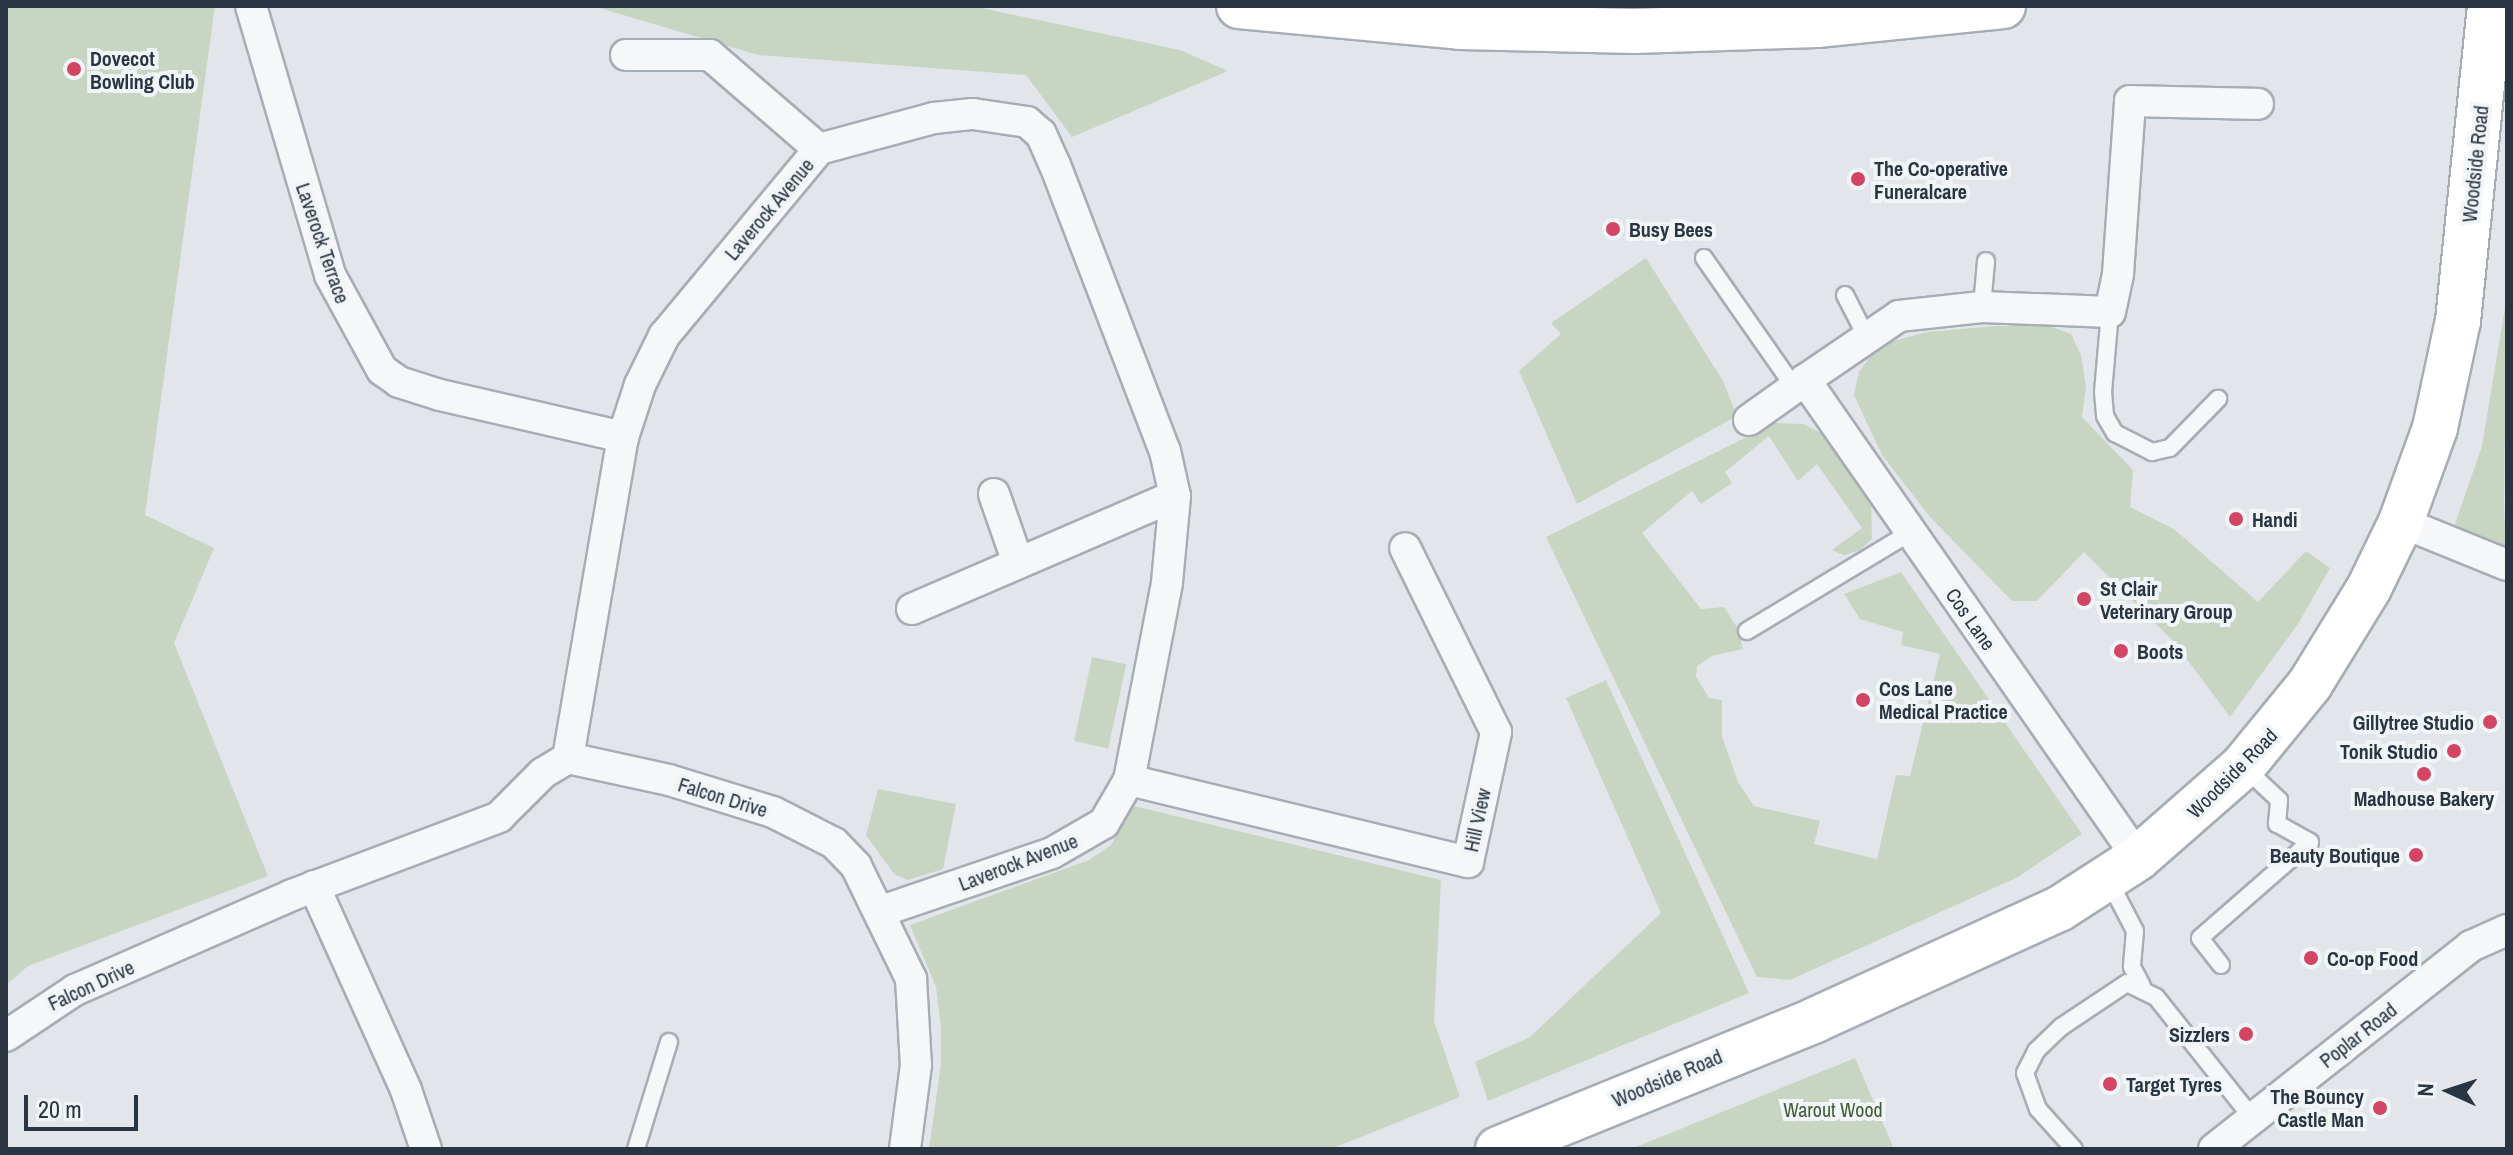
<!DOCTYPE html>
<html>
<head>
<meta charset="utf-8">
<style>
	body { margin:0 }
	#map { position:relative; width:2513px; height:1155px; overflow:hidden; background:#e2e6eb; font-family:"Archivo Narrow",sans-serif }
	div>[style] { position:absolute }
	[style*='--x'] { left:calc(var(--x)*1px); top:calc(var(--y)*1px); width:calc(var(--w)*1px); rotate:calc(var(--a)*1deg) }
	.green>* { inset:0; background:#c9d5c3; transform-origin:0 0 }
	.roads { filter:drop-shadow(2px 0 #a7adb5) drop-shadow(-2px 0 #a7adb5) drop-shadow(0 2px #a7adb5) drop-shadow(0 -2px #a7adb5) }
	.lane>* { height:16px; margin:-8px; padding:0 8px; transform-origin:8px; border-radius:8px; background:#f5f7f9 }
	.street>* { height:30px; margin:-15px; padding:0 15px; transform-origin:15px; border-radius:15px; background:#f5f7f9 }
	.secondary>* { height:44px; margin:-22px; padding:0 22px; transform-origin:22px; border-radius:22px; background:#fff }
	.highway>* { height:44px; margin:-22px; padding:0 22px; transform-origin:22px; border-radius:22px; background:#fff }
	.dots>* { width:22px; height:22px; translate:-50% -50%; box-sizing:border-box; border:4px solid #f2f5f8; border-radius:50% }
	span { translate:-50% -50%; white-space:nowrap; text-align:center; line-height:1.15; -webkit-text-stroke:8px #f2f5f8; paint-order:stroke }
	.poi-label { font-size:20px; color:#293543; font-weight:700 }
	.left { translate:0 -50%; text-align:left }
	.right { translate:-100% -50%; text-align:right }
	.street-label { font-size:20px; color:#293543 }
	.park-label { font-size:20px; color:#415f36 }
	.frame { position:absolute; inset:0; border:8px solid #293543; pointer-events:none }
	.north { position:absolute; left:2409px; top:1051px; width:80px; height:80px; -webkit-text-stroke:6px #f2f5f8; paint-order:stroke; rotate:273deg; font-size:22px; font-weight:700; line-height:32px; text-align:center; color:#293543 }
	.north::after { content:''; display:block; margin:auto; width:28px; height:36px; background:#293543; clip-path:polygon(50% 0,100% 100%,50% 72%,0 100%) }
	.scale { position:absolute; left:24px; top:1095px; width:114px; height:36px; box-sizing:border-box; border:4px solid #293543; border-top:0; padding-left:10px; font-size:24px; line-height:28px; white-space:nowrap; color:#293543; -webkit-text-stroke:6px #f2f5f8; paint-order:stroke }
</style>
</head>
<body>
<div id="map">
	<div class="green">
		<div style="clip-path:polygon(6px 6px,215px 6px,145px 515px,214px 548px,174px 643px,268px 876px,28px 966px,6px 985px)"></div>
		<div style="clip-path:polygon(593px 6px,972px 6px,1180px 50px,1228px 71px,1072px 137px,1026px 75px,758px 55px)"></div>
		<div style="clip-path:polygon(1646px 258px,1723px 381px,1737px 416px,1577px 504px,1519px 371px,1561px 334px,1551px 323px)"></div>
		<div style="clip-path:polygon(2507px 296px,2504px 504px,2507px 565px,2449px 541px,2482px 446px)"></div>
		<div style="clip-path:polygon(1996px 326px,2050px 326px,2071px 334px,2081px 355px,2086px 386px,2082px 417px,2133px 470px,2130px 507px,2174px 529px,2258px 602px,2306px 551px,2330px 568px,2298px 624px,2230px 717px,2174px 642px,2084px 552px,2037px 601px,2012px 601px,1930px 517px,1882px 455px,1854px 395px,1859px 372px,1872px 354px,1894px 341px,1927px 332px)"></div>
		<div style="clip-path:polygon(1775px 423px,1803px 424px,1821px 433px,1871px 500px,1872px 539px,1860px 550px,1844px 555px,1832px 550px,1862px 528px,1817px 464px,1798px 481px,1769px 436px,1725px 472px,1732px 483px,1701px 504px,1692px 491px,1642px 533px,1701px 609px,1724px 607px,1738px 629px,1743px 649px,1712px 656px,1697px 666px,1696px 677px,1709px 698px,1722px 700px,1722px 736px,1738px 782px,1754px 806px,1820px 821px,1814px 844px,1877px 859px,1896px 775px,1910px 776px,1940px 654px,1901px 645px,1903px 632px,1860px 619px,1844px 594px,1901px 572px,2082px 834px,2018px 877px,1790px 980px,1757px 977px,1546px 537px)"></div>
		<div style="left:1092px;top:657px;width:35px;height:86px;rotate:12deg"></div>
		<div style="clip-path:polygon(1606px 680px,1749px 993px,1488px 1101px,1475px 1062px,1530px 1037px,1661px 913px,1566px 698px)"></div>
		<div style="clip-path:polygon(878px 789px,956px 804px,943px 869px,908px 880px,894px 874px,866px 835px)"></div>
		<div style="clip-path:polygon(1134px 806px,1441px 880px,1434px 1021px,1460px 1097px,1331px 1149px,929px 1149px,941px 1064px,941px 1028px,936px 987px,910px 925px,1089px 860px,1111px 845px)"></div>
		<div style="clip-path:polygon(1855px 1058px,1894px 1149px,1631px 1149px)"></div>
	</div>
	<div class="roads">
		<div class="lane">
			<div style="--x:1704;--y:258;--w:157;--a:55.1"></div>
			<div style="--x:1845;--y:295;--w:46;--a:62.9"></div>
			<div style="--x:1982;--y:307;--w:46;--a:-85"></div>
			<div style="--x:2110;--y:312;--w:80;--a:95"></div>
			<div style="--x:2103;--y:392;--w:24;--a:85"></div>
			<div style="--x:2105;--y:416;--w:20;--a:60"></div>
			<div style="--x:2115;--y:433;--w:42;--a:27.2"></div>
			<div style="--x:2152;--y:452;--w:18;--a:-13"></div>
			<div style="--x:2170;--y:448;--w:69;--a:-45.6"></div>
			<div style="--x:1747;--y:631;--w:192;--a:-31.1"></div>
			<div style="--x:2109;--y:881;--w:56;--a:62.5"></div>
			<div style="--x:2135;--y:931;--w:36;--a:95"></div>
			<div style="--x:2132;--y:967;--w:21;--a:62"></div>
			<div style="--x:2221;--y:965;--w:34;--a:-128"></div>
			<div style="--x:2200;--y:938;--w:146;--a:-41.1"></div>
			<div style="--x:2310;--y:842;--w:38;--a:-151"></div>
			<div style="--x:2277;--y:824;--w:24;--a:-85"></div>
			<div style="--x:2279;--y:800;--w:48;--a:-136.7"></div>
			<div style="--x:636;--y:1149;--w:112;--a:-72.9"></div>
			<div style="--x:2074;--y:1149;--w:54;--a:-132"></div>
			<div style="--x:2038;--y:1109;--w:38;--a:-110"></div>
			<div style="--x:2025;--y:1073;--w:25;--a:-63"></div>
			<div style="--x:2036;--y:1051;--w:35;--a:-44"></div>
			<div style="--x:2061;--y:1027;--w:79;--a:-33.7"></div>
			<div style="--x:2127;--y:983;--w:32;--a:26"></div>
			<div style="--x:2156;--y:997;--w:156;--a:51.5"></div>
		</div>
		<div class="street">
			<div style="--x:251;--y:6;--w:280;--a:73.6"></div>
			<div style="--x:330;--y:275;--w:108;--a:61.3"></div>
			<div style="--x:382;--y:370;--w:21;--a:35"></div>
			<div style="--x:399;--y:382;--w:43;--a:17.6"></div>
			<div style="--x:440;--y:395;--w:188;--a:12.9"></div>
			<div style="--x:626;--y:55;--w:84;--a:0"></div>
			<div style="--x:710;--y:55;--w:144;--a:40.8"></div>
			<div style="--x:1749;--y:420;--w:69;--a:-35.5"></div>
			<div style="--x:994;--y:494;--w:73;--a:70.8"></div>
			<div style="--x:2401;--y:522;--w:114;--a:22.1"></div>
			<div style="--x:912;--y:609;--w:286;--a:-23.3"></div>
			<div style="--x:568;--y:758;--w:326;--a:-80.3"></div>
			<div style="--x:623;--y:437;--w:55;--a:-71.9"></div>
			<div style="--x:640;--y:385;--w:55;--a:-63.9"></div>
			<div style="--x:664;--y:336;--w:243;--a:-50.3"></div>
			<div style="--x:819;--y:149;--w:119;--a:-15.1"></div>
			<div style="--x:934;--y:118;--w:39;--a:-6"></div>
			<div style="--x:973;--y:114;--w:55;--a:8.4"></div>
			<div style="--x:1027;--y:122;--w:18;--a:41"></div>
			<div style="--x:1041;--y:134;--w:34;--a:66"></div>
			<div style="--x:1055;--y:165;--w:306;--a:69"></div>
			<div style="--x:1165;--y:451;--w:46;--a:77.5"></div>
			<div style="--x:1175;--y:496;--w:87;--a:95.3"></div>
			<div style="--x:1167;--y:583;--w:201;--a:100.9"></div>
			<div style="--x:1129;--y:780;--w:50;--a:120.2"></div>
			<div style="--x:1104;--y:823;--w:60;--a:150"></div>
			<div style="--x:1052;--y:853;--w:180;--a:161.2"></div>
			<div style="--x:1129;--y:780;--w:349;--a:13.6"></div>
			<div style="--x:1468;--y:862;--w:133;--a:-77.8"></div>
			<div style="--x:1496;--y:732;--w:205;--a:-116.3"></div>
			<div style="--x:2138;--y:858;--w:583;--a:-124.86"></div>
			<div style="--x:1805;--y:380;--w:114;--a:-34.2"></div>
			<div style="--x:1899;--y:316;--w:83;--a:-6.2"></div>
			<div style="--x:1982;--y:307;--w:128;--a:2.2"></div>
			<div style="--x:2110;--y:312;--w:39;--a:-78"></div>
			<div style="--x:2118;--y:274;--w:173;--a:-86"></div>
			<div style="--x:2130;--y:101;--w:128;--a:1.3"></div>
			<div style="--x:314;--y:886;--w:224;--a:65.7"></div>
			<div style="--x:406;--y:1090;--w:62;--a:71.3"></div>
			<div style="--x:6;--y:1036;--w:83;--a:-33.7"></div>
			<div style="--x:75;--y:990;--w:237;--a:-23.6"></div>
			<div style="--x:292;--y:895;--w:221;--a:-20.6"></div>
			<div style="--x:499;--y:817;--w:62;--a:-45"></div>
			<div style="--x:543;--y:773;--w:29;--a:-31"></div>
			<div style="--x:568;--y:758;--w:103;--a:12.3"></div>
			<div style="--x:669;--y:780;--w:109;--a:17.1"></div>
			<div style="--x:773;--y:812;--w:68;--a:26.9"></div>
			<div style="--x:834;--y:843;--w:32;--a:46"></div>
			<div style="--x:856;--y:866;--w:126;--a:64"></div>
			<div style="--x:911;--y:979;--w:86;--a:86.7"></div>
			<div style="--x:916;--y:1065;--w:85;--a:97.5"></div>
			<div style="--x:2214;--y:1149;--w:328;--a:-38.3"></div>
			<div style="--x:2471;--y:946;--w:39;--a:-24"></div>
		</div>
		<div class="secondary">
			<div style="--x:1498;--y:1149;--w:342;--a:-22.1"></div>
			<div style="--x:1815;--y:1020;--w:268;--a:-24.5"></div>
			<div style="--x:2059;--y:909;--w:94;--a:-32.8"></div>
			<div style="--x:2138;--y:858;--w:140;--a:-41.2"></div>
			<div style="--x:2243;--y:766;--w:106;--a:-50.7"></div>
			<div style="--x:2310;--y:684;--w:113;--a:-58.4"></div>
			<div style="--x:2369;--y:588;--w:73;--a:-64.1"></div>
			<div style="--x:2401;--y:522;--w:100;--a:-70.1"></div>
			<div style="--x:2435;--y:428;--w:109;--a:-77.9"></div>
			<div style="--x:2458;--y:321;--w:317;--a:-84.2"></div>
		</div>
		<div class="highway">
			<div style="--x:1239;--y:6;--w:222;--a:5.4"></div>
			<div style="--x:1460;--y:27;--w:174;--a:1.3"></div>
			<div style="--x:1634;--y:31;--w:183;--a:-1.9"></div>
			<div style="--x:1817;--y:25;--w:187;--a:-5.8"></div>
		</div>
	</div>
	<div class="dots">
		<div style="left:74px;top:69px;background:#d24564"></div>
		<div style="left:1858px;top:179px;background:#d24564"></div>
		<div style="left:1613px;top:229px;background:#d24564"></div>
		<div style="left:2236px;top:519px;background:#d24564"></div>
		<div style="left:2084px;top:599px;background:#d24564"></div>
		<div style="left:2121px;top:651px;background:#d24564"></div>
		<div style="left:1863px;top:700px;background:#d24564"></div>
		<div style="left:2490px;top:722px;background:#d24564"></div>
		<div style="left:2454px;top:751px;background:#d24564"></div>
		<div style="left:2424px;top:774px;background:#d24564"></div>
		<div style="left:2416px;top:855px;background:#d24564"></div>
		<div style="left:2311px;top:958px;background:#d24564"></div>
		<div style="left:2246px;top:1034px;background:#d24564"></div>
		<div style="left:2110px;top:1084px;background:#d24564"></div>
		<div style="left:2380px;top:1108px;background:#d24564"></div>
	</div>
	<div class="poi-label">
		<span class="left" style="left:90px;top:70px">Dovecot<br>Bowling Club</span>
		<span class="left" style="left:1874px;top:180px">The Co-operative<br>Funeralcare</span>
		<span class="left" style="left:1629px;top:229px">Busy Bees</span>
		<span class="left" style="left:2252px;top:519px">Handi</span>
		<span class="left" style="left:2100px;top:600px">St Clair<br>Veterinary Group</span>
		<span class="left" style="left:2137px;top:651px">Boots</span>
		<span class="left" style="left:1879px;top:700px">Cos Lane<br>Medical Practice</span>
		<span class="right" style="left:2474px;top:722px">Gillytree Studio</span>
		<span class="right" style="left:2438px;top:751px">Tonik Studio</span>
		<span style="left:2424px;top:798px">Madhouse Bakery</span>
		<span class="right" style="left:2400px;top:855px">Beauty Boutique</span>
		<span class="left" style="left:2327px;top:958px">Co-op Food</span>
		<span class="right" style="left:2230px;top:1034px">Sizzlers</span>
		<span class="left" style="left:2126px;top:1084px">Target Tyres</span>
		<span class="right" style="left:2364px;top:1108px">The Bouncy<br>Castle Man</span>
	</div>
	<div class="street-label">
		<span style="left:2475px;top:164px;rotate:-84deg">Woodside Road</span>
		<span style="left:769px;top:209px;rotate:-50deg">Laverock Avenue</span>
		<span style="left:323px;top:243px;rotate:71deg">Laverock Terrace</span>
		<span style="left:1971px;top:619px;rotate:55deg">Cos Lane</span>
		<span style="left:2232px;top:773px;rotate:-45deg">Woodside Road</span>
		<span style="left:723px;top:797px;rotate:17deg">Falcon Drive</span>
		<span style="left:1477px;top:820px;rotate:-78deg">Hill View</span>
		<span style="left:1018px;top:862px;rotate:-21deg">Laverock Avenue</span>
		<span style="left:91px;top:985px;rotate:-25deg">Falcon Drive</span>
		<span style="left:2358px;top:1035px;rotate:-38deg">Poplar Road</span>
		<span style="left:1667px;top:1078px;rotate:-23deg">Woodside Road</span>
	</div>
	<div class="park-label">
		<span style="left:1833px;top:1109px">Warout Wood</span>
	</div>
	<div class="frame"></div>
	<div class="north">N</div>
	<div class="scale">20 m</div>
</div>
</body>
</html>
